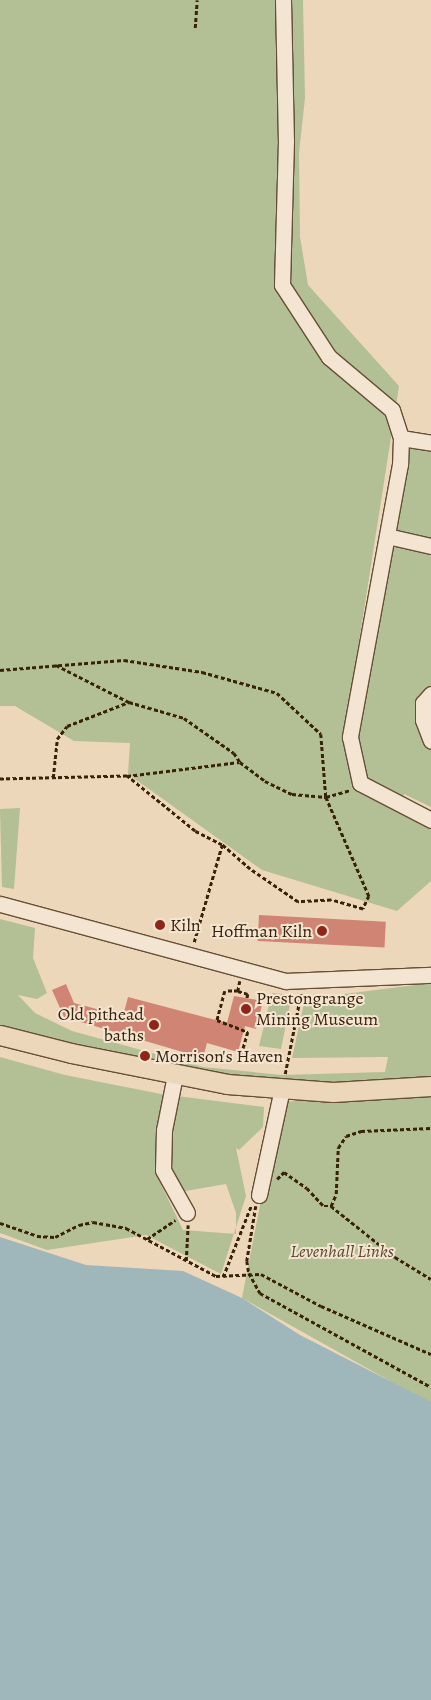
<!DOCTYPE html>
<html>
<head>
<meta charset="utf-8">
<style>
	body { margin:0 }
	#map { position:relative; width:431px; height:1700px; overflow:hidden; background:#edd7ba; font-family:Alegreya,serif }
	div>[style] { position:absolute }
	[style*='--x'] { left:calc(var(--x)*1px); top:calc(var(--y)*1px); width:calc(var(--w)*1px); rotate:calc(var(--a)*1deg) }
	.green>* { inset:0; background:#b3bf94 }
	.water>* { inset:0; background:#9fb6bb }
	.building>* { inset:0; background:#d08473; transform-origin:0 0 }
	.path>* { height:2.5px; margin-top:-1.25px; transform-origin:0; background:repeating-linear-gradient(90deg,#39220a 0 4px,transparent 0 6.5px) }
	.roads { filter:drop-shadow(1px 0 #664f36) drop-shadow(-1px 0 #664f36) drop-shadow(0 1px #664f36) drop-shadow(0 -1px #664f36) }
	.minor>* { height:15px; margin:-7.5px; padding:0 7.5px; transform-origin:7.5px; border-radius:7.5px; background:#f3e5d2 }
	.major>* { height:19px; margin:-9.5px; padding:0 9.5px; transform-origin:9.5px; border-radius:9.5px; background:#edd7ba }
	.dots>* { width:14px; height:14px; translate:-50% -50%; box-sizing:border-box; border:2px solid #f3e5d2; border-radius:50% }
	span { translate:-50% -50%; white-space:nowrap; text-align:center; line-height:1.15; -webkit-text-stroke:4px #f3e5d2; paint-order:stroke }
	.poi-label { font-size:18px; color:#39220a }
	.left { translate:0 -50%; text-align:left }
	.right { translate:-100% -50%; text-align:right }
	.park-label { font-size:18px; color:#58492c; font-style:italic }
</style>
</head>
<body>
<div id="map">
	<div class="green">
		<div style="clip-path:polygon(0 0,303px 0,305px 98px,299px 153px,300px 237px,308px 285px,399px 386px,354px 674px,386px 581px,410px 444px,431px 447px,431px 807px,404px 794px,403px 798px,431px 810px,431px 881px,397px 911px,262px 870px,128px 774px,130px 743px,74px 741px,15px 706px,0 706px)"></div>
		<div style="clip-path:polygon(20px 808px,14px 889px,2px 887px,0 809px)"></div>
		<div style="clip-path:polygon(0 919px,35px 928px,33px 958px,47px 993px,37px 999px,18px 995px,35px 1013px,72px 1031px,203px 1067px,282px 1075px,385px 1072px,388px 1057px,292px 1058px,305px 999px,431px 983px,431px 1078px,326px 1083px,279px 1081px,176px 1069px,0 1028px)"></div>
		<div style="clip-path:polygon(272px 993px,292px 995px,281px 1049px,259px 1046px)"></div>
		<div style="clip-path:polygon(evenodd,0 1057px,65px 1075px,161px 1094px,264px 1107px,263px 1127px,239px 1150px,236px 1148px,246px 1196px,221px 1274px,146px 1235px,47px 1250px,0 1233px,0 1057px,161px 1125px,170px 1126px,171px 1164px,180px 1192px,226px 1184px,236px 1213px,236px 1234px,183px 1230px,155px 1172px,161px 1125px)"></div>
		<div style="clip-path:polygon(431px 1092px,431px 1404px,242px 1298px,280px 1102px)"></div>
	</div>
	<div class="water">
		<div style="clip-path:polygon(0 1237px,86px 1265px,183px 1271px,242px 1298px,300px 1335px,431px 1402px,431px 1700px,0 1700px)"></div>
	</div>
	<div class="building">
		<div style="left:259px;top:915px;width:127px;height:26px;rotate:3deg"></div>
		<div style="clip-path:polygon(66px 984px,74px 1003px,123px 1016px,128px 997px,227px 1023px,234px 996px,263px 1001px,256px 1029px,245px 1026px,238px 1052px,207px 1043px,203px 1058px,64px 1017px,52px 990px)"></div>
	</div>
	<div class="path">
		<div style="--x:195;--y:28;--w:28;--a:-86"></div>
		<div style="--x:56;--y:665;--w:82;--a:26.9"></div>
		<div style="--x:129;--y:702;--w:57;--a:16.2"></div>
		<div style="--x:184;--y:718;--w:61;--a:35"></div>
		<div style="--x:234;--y:753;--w:11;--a:56"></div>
		<div style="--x:240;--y:762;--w:31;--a:37"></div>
		<div style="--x:265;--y:781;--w:30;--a:26"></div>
		<div style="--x:292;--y:794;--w:34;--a:5"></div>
		<div style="--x:326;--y:797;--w:25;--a:-16"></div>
		<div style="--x:0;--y:670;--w:124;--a:-4.6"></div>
		<div style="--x:124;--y:660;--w:79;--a:8.7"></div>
		<div style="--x:202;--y:672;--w:78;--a:15.6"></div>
		<div style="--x:277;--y:693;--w:60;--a:43"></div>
		<div style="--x:321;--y:734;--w:63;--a:85.5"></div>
		<div style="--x:326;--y:797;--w:108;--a:66.5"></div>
		<div style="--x:369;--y:896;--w:14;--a:115"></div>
		<div style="--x:363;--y:909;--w:33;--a:-164"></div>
		<div style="--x:331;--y:900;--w:33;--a:177"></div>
		<div style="--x:298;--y:902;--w:58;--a:-145.5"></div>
		<div style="--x:250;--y:869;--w:37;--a:-139"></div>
		<div style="--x:222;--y:845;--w:30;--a:-153"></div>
		<div style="--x:195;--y:831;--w:87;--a:-141"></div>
		<div style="--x:127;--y:776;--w:127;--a:178.6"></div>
		<div style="--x:127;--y:776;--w:113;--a:-7.1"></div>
		<div style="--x:53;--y:778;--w:39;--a:-84"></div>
		<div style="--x:57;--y:739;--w:16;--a:-52"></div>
		<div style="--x:67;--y:726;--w:66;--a:-21.2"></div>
		<div style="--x:194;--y:942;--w:101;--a:-73.9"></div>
		<div style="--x:240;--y:981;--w:10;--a:101"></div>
		<div style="--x:238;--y:991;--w:13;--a:180"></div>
		<div style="--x:225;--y:991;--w:30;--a:105"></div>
		<div style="--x:217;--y:1020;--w:33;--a:21"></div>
		<div style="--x:248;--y:1032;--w:26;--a:106"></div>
		<div style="--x:238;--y:991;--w:10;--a:17"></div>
		<div style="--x:248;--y:994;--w:5;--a:101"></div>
		<div style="--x:285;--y:1074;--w:83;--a:-78.8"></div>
		<div style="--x:277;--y:1179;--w:10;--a:-45"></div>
		<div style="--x:284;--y:1172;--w:28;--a:35"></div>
		<div style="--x:307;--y:1188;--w:25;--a:47"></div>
		<div style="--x:324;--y:1206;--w:7;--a:0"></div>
		<div style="--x:331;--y:1206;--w:13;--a:-67"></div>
		<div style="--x:336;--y:1194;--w:46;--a:-87.5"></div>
		<div style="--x:338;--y:1148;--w:14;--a:-56"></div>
		<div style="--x:346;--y:1136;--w:16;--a:-18"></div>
		<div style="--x:361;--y:1131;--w:70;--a:-2.5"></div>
		<div style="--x:256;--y:1206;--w:56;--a:99.3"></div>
		<div style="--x:247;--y:1261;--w:12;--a:81"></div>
		<div style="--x:249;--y:1273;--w:23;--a:61"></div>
		<div style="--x:260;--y:1293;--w:195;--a:28.8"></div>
		<div style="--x:331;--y:1206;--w:82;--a:38.6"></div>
		<div style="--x:395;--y:1257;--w:42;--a:31.4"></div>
		<div style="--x:0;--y:1223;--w:39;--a:19"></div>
		<div style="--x:37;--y:1236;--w:18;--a:3"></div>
		<div style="--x:55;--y:1237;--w:27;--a:-27"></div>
		<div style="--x:79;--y:1225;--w:14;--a:-12"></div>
		<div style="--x:93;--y:1222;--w:34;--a:10"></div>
		<div style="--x:126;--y:1228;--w:102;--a:28.1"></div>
		<div style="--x:216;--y:1276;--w:45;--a:-2.5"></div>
		<div style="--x:261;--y:1274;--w:68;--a:28.1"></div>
		<div style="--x:321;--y:1306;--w:120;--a:23.6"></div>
		<div style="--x:147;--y:1239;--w:34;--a:-34"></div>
		<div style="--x:186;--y:1261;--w:36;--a:-87"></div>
		<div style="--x:223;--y:1277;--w:76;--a:-68.5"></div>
	</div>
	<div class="roads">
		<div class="minor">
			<div style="--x:283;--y:0;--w:141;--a:88.8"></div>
			<div style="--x:286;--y:141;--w:144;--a:91.6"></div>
			<div style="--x:282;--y:285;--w:86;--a:56.9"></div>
			<div style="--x:329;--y:357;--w:82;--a:40.1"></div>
			<div style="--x:392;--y:410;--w:29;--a:72"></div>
			<div style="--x:401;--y:438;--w:26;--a:92"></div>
			<div style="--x:400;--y:464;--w:278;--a:100.4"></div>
			<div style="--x:350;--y:737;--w:47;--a:77.7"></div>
			<div style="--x:360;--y:783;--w:80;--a:27.5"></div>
			<div style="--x:401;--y:438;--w:30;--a:9"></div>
			<div style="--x:387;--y:536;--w:45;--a:12.8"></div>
			<div style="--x:431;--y:694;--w:12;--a:132"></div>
			<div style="--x:423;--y:703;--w:17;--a:90"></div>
			<div style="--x:423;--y:720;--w:22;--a:69"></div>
			<div style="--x:0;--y:904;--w:296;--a:15.1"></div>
			<div style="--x:286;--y:981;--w:145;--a:-2.4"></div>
			<div style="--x:175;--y:1075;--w:56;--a:101.3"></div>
			<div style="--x:164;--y:1130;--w:40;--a:91.4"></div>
			<div style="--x:163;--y:1170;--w:49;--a:60.8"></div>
			<div style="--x:259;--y:1195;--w:108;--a:-77.8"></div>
		</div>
		<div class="major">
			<div style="--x:0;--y:1035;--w:73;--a:14.2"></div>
			<div style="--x:71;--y:1053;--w:159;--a:11.2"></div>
			<div style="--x:227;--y:1084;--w:106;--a:4.3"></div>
			<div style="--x:333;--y:1092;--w:98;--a:-3.5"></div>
		</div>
	</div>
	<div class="dots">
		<div style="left:160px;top:925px;background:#8f2418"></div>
		<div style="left:322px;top:931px;background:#8f2418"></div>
		<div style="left:246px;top:1009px;background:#8f2418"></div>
		<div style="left:154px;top:1025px;background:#8f2418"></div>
		<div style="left:145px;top:1056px;background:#8f2418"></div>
	</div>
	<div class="poi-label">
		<span class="left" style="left:170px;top:925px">Kiln</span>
		<span class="right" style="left:312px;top:931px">Hoffman Kiln</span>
		<span class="left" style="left:256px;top:1009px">Prestongrange<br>Mining Museum</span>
		<span class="right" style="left:144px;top:1025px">Old pithead<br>baths</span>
		<span class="left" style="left:155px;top:1056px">Morrison's Haven</span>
	</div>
	<div class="park-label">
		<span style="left:342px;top:1251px">Levenhall Links</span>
	</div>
</div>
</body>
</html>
